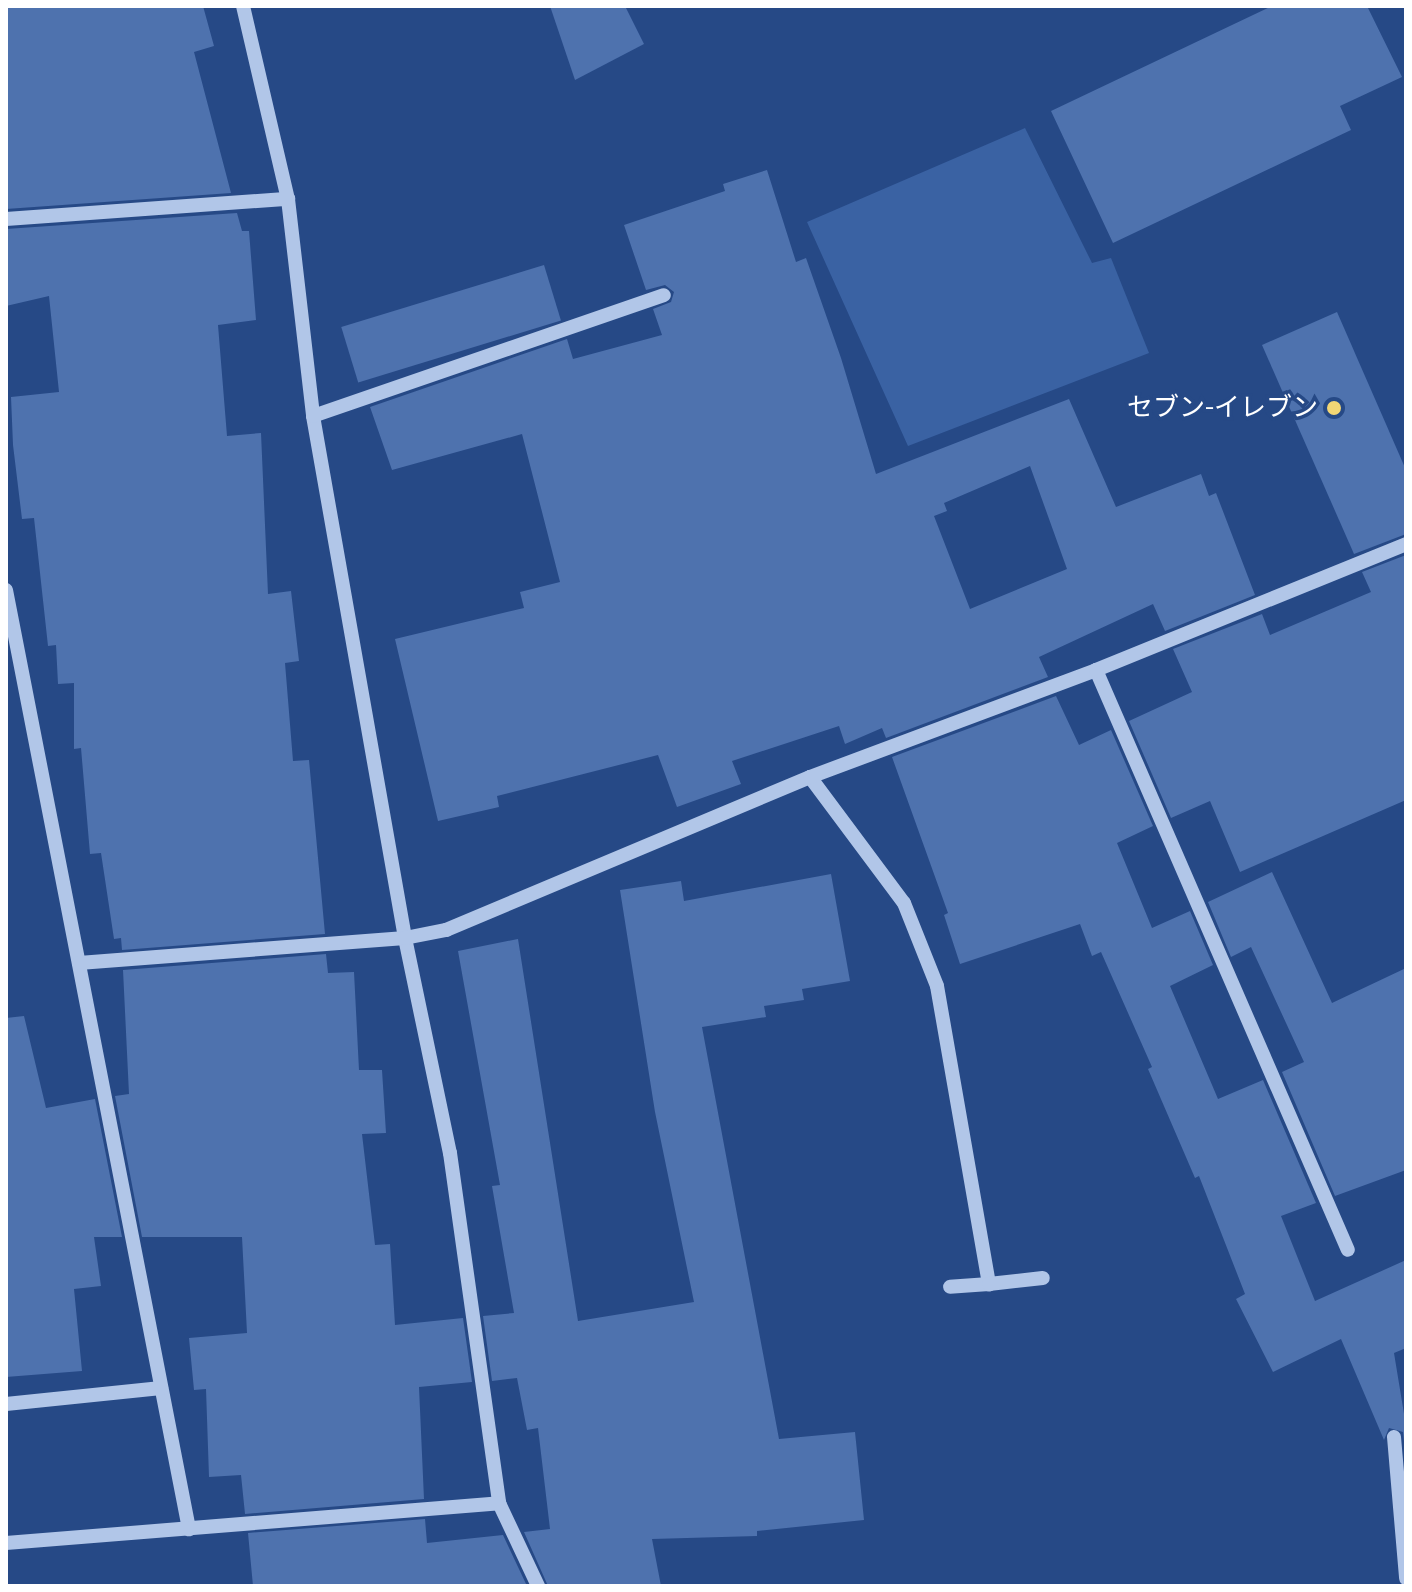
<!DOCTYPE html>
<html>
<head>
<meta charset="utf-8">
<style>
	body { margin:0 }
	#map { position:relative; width:1412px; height:1592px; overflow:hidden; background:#264986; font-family:Karla,"Noto Sans JP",sans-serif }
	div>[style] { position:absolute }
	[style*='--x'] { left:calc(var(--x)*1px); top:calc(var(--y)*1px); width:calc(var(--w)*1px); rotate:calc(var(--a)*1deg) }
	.green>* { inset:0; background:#3a62a3 }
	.building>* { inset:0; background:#4e72ae; transform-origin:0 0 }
	.minor>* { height:14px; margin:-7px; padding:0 7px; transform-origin:7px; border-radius:7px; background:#b1c6e8 }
	.dots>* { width:22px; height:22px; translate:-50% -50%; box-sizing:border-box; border:4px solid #264986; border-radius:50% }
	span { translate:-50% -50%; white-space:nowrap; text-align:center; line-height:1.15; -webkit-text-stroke:7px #264986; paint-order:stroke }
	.poi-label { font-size:26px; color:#fff }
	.right { translate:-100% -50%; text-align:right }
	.frame { position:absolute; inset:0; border:8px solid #fff; pointer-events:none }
</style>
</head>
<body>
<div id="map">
	<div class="green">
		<div style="clip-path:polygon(1025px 128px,1092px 263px,1111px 258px,1149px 353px,908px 446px,807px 222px)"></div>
	</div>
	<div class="building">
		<div style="clip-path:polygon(6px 6px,203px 6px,214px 46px,194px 52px,231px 193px,6px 209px)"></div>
		<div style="clip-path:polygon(550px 6px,625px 6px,644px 44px,575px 80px)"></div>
		<div style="clip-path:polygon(1272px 6px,1367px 6px,1402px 77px,1340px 106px,1351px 130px,1113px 243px,1051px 111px)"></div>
		<div style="clip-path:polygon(evenodd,767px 170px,796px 262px,806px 258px,841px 358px,876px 474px,1069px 399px,1116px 507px,1201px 474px,1209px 496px,1216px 493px,1255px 595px,1165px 631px,1153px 604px,1039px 657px,1048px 677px,886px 738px,882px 728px,845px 744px,839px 726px,732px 761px,741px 784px,677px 807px,658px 755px,497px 796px,499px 807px,438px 821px,395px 639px,524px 608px,520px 592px,560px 582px,522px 434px,392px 470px,370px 407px,567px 339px,573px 359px,662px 335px,653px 309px,671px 302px,674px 292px,665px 285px,646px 290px,624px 225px,725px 191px,723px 184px,767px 170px,1030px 466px,1067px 569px,970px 609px,934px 516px,947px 511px,944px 503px,1030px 466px)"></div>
		<div style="clip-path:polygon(237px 213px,242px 231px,249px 231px,256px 320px,218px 325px,227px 436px,261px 433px,268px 594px,291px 591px,299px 661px,285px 663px,293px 761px,309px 760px,325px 934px,122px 950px,121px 938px,114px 939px,101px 853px,90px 854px,81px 748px,74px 749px,74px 683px,58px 684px,56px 645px,48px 646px,34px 518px,22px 519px,13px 445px,11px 397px,59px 392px,49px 296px,6px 306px,6px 229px)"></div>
		<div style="left:544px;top:265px;width:58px;height:212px;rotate:73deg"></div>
		<div style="clip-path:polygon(1337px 312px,1406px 470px,1406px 534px,1354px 554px,1262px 345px)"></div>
		<div style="clip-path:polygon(1406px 555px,1406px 800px,1240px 872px,1210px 801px,1171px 818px,1129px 721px,1192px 692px,1173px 649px,1262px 614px,1270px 635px,1371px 592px,1362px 572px)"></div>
		<div style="clip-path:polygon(1056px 696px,1079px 745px,1111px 730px,1153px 826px,1117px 843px,1152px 928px,1190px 911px,1213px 965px,1170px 986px,1218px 1099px,1263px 1080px,1316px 1203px,1281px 1216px,1315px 1301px,1406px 1260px,1406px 1348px,1394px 1353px,1406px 1426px,1406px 1460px,1403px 1432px,1389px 1428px,1384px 1440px,1341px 1339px,1273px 1372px,1236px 1299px,1245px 1294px,1199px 1176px,1195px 1178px,1148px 1069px,1152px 1067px,1101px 952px,1092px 956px,1080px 924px,960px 964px,944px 915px,948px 913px,892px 757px)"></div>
		<div style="clip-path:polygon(1272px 872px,1332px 1003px,1406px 968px,1406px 1170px,1335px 1196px,1282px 1072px,1304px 1062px,1251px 947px,1231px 957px,1208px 902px)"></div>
		<div style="clip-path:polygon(831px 874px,850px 981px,802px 989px,804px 1000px,764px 1006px,766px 1017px,702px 1027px,779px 1439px,855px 1432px,864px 1520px,757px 1531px,757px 1536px,652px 1539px,661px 1586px,548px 1586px,524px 1532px,550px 1529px,538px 1428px,527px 1430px,517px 1378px,492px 1381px,483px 1316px,514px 1313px,492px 1186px,500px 1185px,458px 951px,518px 939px,578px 1321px,694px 1302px,655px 1112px,620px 890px,681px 881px,684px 901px)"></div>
		<div style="clip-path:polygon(326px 954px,328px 973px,354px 972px,359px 1070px,382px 1070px,386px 1133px,362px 1134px,375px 1245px,390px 1244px,395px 1325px,463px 1318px,472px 1382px,419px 1387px,424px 1499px,245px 1514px,241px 1475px,209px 1477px,206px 1389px,194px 1390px,189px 1338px,247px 1333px,242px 1237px,142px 1237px,115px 1096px,129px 1094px,123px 970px)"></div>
		<div style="clip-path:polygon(24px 1016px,46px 1108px,95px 1099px,122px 1237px,94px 1237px,101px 1286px,74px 1289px,82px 1371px,6px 1377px,6px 1018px)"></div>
		<div style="clip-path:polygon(425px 1519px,427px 1543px,503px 1535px,527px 1586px,253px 1586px,248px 1533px)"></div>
	</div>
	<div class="minor">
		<div style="--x:243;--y:6;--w:198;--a:76.9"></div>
		<div style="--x:288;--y:199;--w:218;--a:83.4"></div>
		<div style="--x:313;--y:416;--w:530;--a:80"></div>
		<div style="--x:405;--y:938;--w:220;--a:78.2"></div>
		<div style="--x:450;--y:1153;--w:353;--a:82"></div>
		<div style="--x:499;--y:1503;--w:92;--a:64.8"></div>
		<div style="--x:6;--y:219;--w:283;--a:-4.1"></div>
		<div style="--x:313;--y:416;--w:371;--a:-19"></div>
		<div style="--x:6;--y:590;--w:957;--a:78.97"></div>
		<div style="--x:1096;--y:670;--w:632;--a:66.52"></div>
		<div style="--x:810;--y:777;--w:157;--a:53.3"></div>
		<div style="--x:904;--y:903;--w:89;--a:68.3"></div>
		<div style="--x:937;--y:986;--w:303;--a:80.1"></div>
		<div style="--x:989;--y:1284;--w:39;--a:176"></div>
		<div style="--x:79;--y:963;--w:327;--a:-4.4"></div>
		<div style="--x:405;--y:938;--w:42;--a:-11"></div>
		<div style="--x:446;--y:930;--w:395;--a:-22.8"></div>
		<div style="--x:810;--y:777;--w:305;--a:-20.5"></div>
		<div style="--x:1096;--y:670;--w:335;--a:-22.1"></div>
		<div style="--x:989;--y:1284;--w:54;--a:-6.3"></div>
		<div style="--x:6;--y:1404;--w:156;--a:-5.9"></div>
		<div style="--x:1394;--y:1437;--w:142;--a:85.1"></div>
		<div style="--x:6;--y:1543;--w:495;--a:-4.6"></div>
	</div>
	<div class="dots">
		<div style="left:1334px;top:408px;background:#f2d675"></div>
	</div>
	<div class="poi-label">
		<span class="right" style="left:1318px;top:408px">セブン-イレブン</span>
	</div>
	<div class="frame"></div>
</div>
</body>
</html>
